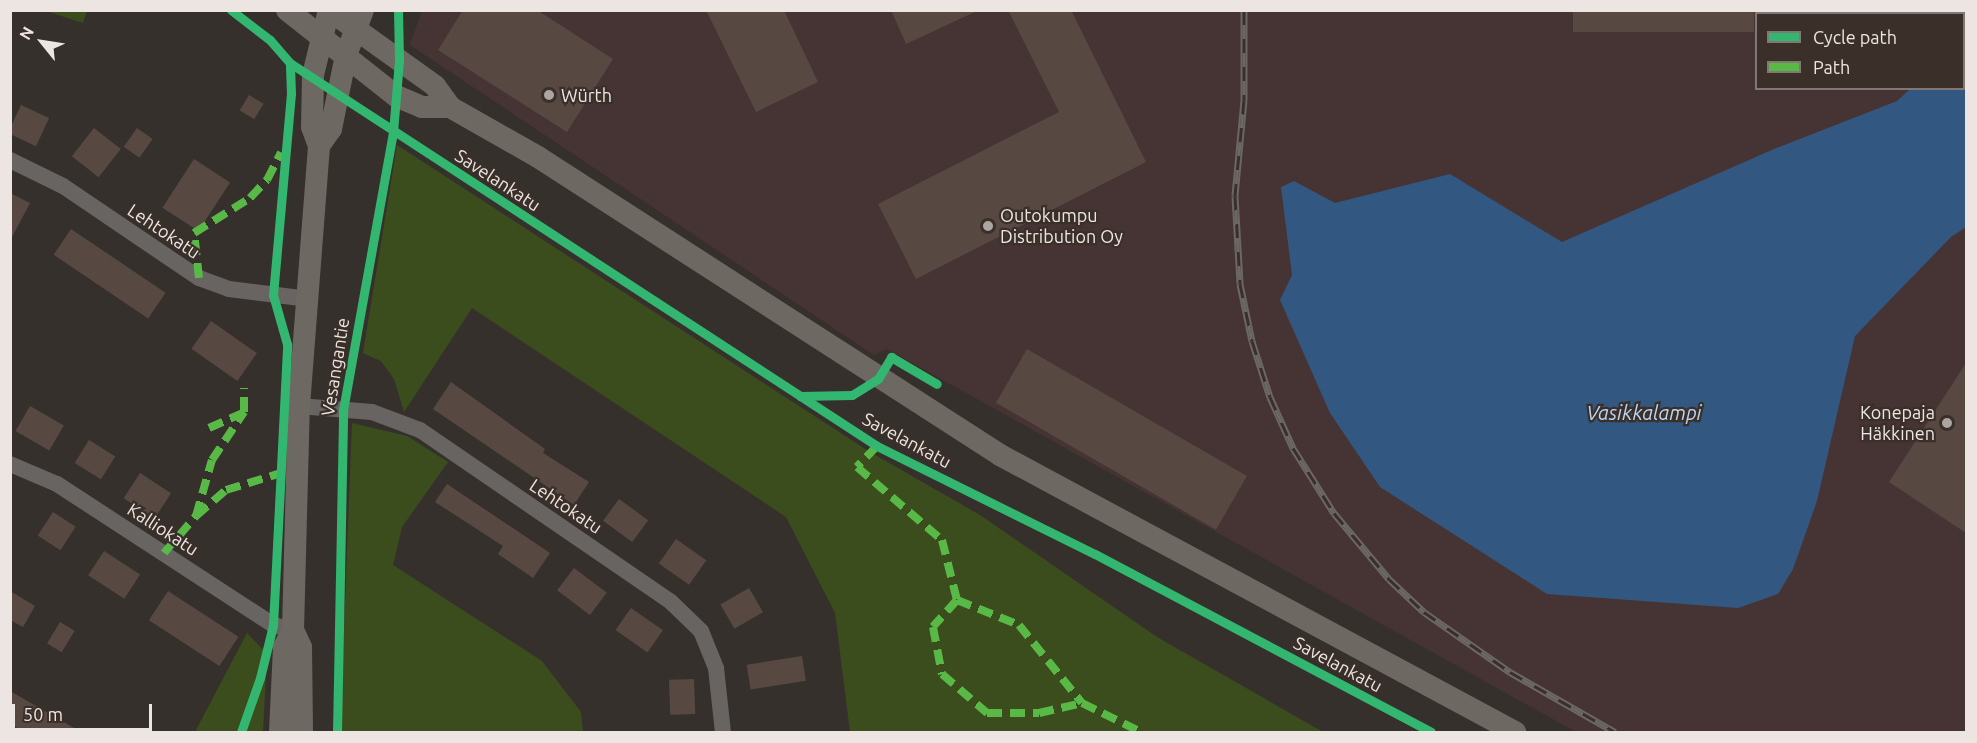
<!DOCTYPE html>
<html>
<head>
<meta charset="utf-8">
<style>
	body { margin:0 }
	#map { position:relative; width:1977px; height:743px; overflow:hidden; background:#36302d; font-family:Ubuntu,sans-serif }
	div>[style] { position:absolute }
	[style*='--x'] { left:calc(var(--x)*1px); top:calc(var(--y)*1px); width:calc(var(--w)*1px); rotate:calc(var(--a)*1deg) }
	.industrial>* { inset:0; background:#463334 }
	.green>* { inset:0; background:#3b4d1d }
	.water>* { inset:0; background:#325881 }
	.building>* { inset:0; background:#574942; transform-origin:0 0 }
	.street>* { height:16px; margin:-8px; padding:0 8px; transform-origin:8px; border-radius:8px; background:#686461 }
	.secondary>* { height:22px; margin:-11px; padding:0 11px; transform-origin:11px; border-radius:11px; background:#6d6861 }
	.rail>* { height:7px; margin-top:-3.5px; transform-origin:0; background:repeating-linear-gradient(90deg,#3a2f29 0 14px,#6b6764 0 28px); box-sizing:border-box; border-block:2px solid #6b6764 }
	.quiet>* { height:8px; margin-top:-4px; transform-origin:0; background:repeating-linear-gradient(90deg,#58b947 0 15px,transparent 0 23px) }
	.cycleway>* { height:9px; margin:-4.5px; padding:0 4.5px; transform-origin:4.5px; border-radius:4.5px; background:#33b770 }
	.dots>* { width:16px; height:16px; translate:-50% -50%; box-sizing:border-box; border:3px solid #3a2f29; border-radius:50% }
	span { translate:-50% -50%; white-space:nowrap; text-align:center; line-height:1.15; -webkit-text-stroke:4.5px #3a2f29; paint-order:stroke }
	.poi-label { font-size:18px; color:#ece5e1 }
	.left { translate:0 -50%; text-align:left }
	.right { translate:-100% -50%; text-align:right }
	.street-label { font-size:18px; color:#ece5e1 }
	.water-label { font-size:20px; color:#bcd5f1; font-style:italic }
	.frame { position:absolute; inset:0; border:12px solid #ece5e1; pointer-events:none }
	.legend { position:absolute; left:1755px; top:12px; width:210px; height:78px; box-sizing:border-box; background:#3a2f29; border:2px solid #817873; margin:0; padding:8px 10px; list-style:none; font-size:18px; color:#ece5e1 }
	.legend li { display:flex; align-items:center; gap:12px; height:30px }
	.legend b { width:30px; border:2px solid #817873 }
	.north { position:absolute; left:12px; top:12px; width:60px; height:60px; -webkit-text-stroke:4px #3a2f29; paint-order:stroke; rotate:300deg; font-size:16px; font-weight:700; line-height:24px; text-align:center; color:#ece5e1 }
	.north::after { content:''; display:block; margin:auto; width:21px; height:27px; background:#ece5e1; clip-path:polygon(50% 0,100% 100%,50% 72%,0 100%) }
	.scale { position:absolute; left:12px; top:704px; width:140px; height:27px; box-sizing:border-box; border:3px solid #ece5e1; border-top:0; padding-left:8px; font-size:18px; line-height:21px; white-space:nowrap; color:#ece5e1; -webkit-text-stroke:4px #3a2f29; paint-order:stroke }
</style>
</head>
<body>
<div id="map">
	<div class="industrial">
		<div style="clip-path:polygon(evenodd,422px 10px,1966px 11px,1966px 732px,1576px 732px,887px 349px,874px 355px,410px 45px,422px 10px,1756px 14px,1964px 14px,1964px 88px,1756px 88px,1756px 14px)"></div>
	</div>
	<div class="green">
		<div style="clip-path:polygon(46px 11px,87px 11px,83px 23px)"></div>
		<div style="clip-path:polygon(397px 145px,870px 452px,980px 515px,1157px 637px,1323px 732px,850px 732px,835px 613px,786px 517px,472px 308px,404px 412px,394px 379px,381px 361px,363px 353px)"></div>
		<div style="clip-path:polygon(352px 423px,407px 436px,448px 462px,402px 527px,393px 565px,542px 661px,581px 712px,583px 732px,340px 732px)"></div>
		<div style="clip-path:polygon(247px 633px,267px 654px,263px 732px,195px 732px)"></div>
	</div>
	<div class="water">
		<div style="clip-path:polygon(1966px 62px,1966px 227px,1951px 237px,1855px 336px,1817px 501px,1793px 569px,1778px 594px,1738px 608px,1547px 594px,1380px 487px,1330px 413px,1280px 300px,1292px 275px,1281px 187px,1294px 181px,1335px 203px,1450px 174px,1562px 242px,1774px 149px,1897px 101px,1910px 89px,1964px 88px)"></div>
	</div>
	<div class="building">
		<div style="clip-path:polygon(463px 10px,537px 10px,613px 59px,567px 132px,438px 50px)"></div>
		<div style="clip-path:polygon(706px 10px,784px 10px,818px 82px,756px 112px)"></div>
		<div style="clip-path:polygon(891px 10px,979px 10px,906px 44px)"></div>
		<div style="clip-path:polygon(1008px 10px,1071px 10px,1146px 162px,916px 279px,878px 204px,1059px 112px)"></div>
		<div style="left:1573px;top:10px;width:181px;height:22px"></div>
		<div style="left:249px;top:95px;width:17px;height:18px;rotate:31deg"></div>
		<div style="left:21px;top:105px;width:31px;height:31px;rotate:25deg"></div>
		<div style="left:94px;top:128px;width:34px;height:36px;rotate:38deg"></div>
		<div style="left:137px;top:128px;width:19px;height:23px;rotate:35deg"></div>
		<div style="left:194px;top:159px;width:43px;height:58px;rotate:33deg"></div>
		<div style="clip-path:polygon(10px 193px,30px 203px,10px 241px)"></div>
		<div style="left:71px;top:229px;width:114px;height:31px;rotate:34deg"></div>
		<div style="left:211px;top:321px;width:56px;height:34px;rotate:35deg"></div>
		<div style="left:1027px;top:349px;width:254px;height:62px;rotate:30deg"></div>
		<div style="clip-path:polygon(1966px 363px,1966px 533px,1889px 482px)"></div>
		<div style="clip-path:polygon(451px 382px,545px 449px,543px 453px,589px 482px,574px 505px,433px 409px)"></div>
		<div style="left:30px;top:406px;width:39px;height:29px;rotate:30deg"></div>
		<div style="left:89px;top:440px;width:31px;height:27px;rotate:32deg"></div>
		<div style="left:140px;top:473px;width:37px;height:30px;rotate:33deg"></div>
		<div style="clip-path:polygon(447px 484px,550px 553px,533px 578px,498px 554px,503px 546px,435px 502px)"></div>
		<div style="left:619px;top:499px;width:36px;height:27px;rotate:36deg"></div>
		<div style="left:53px;top:512px;width:27px;height:28px;rotate:33deg"></div>
		<div style="left:676px;top:539px;width:37px;height:30px;rotate:35deg"></div>
		<div style="left:104px;top:551px;width:43px;height:29px;rotate:33deg"></div>
		<div style="left:574px;top:568px;width:41px;height:28px;rotate:37deg"></div>
		<div style="left:749px;top:588px;width:28px;height:33px;rotate:60deg"></div>
		<div style="clip-path:polygon(10px 591px,35px 606px,23px 627px,10px 620px)"></div>
		<div style="left:168px;top:591px;width:84px;height:35px;rotate:33deg"></div>
		<div style="left:631px;top:608px;width:39px;height:27px;rotate:35deg"></div>
		<div style="left:60px;top:622px;width:17px;height:25px;rotate:31deg"></div>
		<div style="left:802px;top:656px;width:25px;height:56px;rotate:81deg"></div>
		<div style="left:694px;top:679px;width:35px;height:25px;rotate:88deg"></div>
		<div style="clip-path:polygon(10px 691px,43px 710px,81px 732px,25px 732px,10px 724px)"></div>
	</div>
	<div class="street">
		<div style="--x:10;--y:160;--w:59;--a:26.1"></div>
		<div style="--x:63;--y:186;--w:164;--a:34.1"></div>
		<div style="--x:199;--y:278;--w:32;--a:20"></div>
		<div style="--x:229;--y:289;--w:80;--a:7.2"></div>
		<div style="--x:299;--y:406;--w:73;--a:4.7"></div>
		<div style="--x:372;--y:412;--w:51;--a:20.6"></div>
		<div style="--x:420;--y:430;--w:304;--a:34.4"></div>
		<div style="--x:671;--y:602;--w:42;--a:44"></div>
		<div style="--x:701;--y:631;--w:40;--a:68"></div>
		<div style="--x:716;--y:668;--w:64;--a:83.8"></div>
		<div style="--x:10;--y:464;--w:51;--a:23.1"></div>
		<div style="--x:57;--y:484;--w:258;--a:33.1"></div>
		<div style="--x:273;--y:625;--w:21;--a:14"></div>
	</div>
	<div class="secondary">
		<div style="--x:287;--y:10;--w:139;--a:38.3"></div>
		<div style="--x:396;--y:96;--w:28;--a:23"></div>
		<div style="--x:422;--y:107;--w:28;--a:0"></div>
		<div style="--x:329;--y:10;--w:130;--a:35.6"></div>
		<div style="--x:435;--y:86;--w:26;--a:54"></div>
		<div style="--x:450;--y:107;--w:101;--a:29.6"></div>
		<div style="--x:538;--y:157;--w:550;--a:32.82"></div>
		<div style="--x:1000;--y:455;--w:585;--a:28.27"></div>
		<div style="--x:319;--y:146;--w:21;--a:-55"></div>
		<div style="--x:331;--y:129;--w:76;--a:-78.5"></div>
		<div style="--x:346;--y:55;--w:48;--a:-69.3"></div>
		<div style="--x:293;--y:630;--w:19;--a:65"></div>
		<div style="--x:301;--y:647;--w:85;--a:89.3"></div>
		<div style="--x:280;--y:732;--w:85;--a:-87.3"></div>
		<div style="--x:284;--y:647;--w:19;--a:-62"></div>
		<div style="--x:293;--y:630;--w:224;--a:-88.5"></div>
		<div style="--x:299;--y:406;--w:261;--a:-85.6"></div>
		<div style="--x:319;--y:146;--w:20;--a:-110"></div>
		<div style="--x:312;--y:127;--w:52;--a:-88.9"></div>
		<div style="--x:313;--y:75;--w:67;--a:-76.2"></div>
	</div>
	<div class="rail">
		<div style="--x:1244;--y:10;--w:90;--a:90"></div>
		<div style="--x:1244;--y:100;--w:96;--a:95.4"></div>
		<div style="--x:1235;--y:196;--w:88;--a:86.7"></div>
		<div style="--x:1240;--y:284;--w:58;--a:78.1"></div>
		<div style="--x:1252;--y:341;--w:59;--a:72.2"></div>
		<div style="--x:1270;--y:397;--w:56;--a:65.7"></div>
		<div style="--x:1293;--y:448;--w:77;--a:57.8"></div>
		<div style="--x:1334;--y:513;--w:86;--a:50.2"></div>
		<div style="--x:1389;--y:579;--w:48;--a:43.3"></div>
		<div style="--x:1424;--y:612;--w:105;--a:34.9"></div>
		<div style="--x:1510;--y:672;--w:121;--a:29.7"></div>
	</div>
	<div class="quiet">
		<div style="--x:199;--y:278;--w:45;--a:-96.3"></div>
		<div style="--x:194;--y:233;--w:66;--a:-32"></div>
		<div style="--x:250;--y:198;--w:25;--a:-47"></div>
		<div style="--x:267;--y:180;--w:31;--a:-63"></div>
		<div style="--x:209;--y:428;--w:36;--a:-24"></div>
		<div style="--x:877;--y:446;--w:29;--a:134"></div>
		<div style="--x:857;--y:467;--w:112;--a:40.7"></div>
		<div style="--x:942;--y:540;--w:62;--a:76"></div>
		<div style="--x:957;--y:600;--w:36;--a:132"></div>
		<div style="--x:933;--y:627;--w:48;--a:79.2"></div>
		<div style="--x:942;--y:674;--w:60;--a:40.9"></div>
		<div style="--x:987;--y:713;--w:52;--a:0"></div>
		<div style="--x:1039;--y:713;--w:44;--a:-13.1"></div>
		<div style="--x:196;--y:516;--w:40;--a:-41"></div>
		<div style="--x:226;--y:490;--w:58;--a:-17.2"></div>
		<div style="--x:164;--y:553;--w:49;--a:-49.1"></div>
		<div style="--x:196;--y:516;--w:58;--a:-74.1"></div>
		<div style="--x:212;--y:460;--w:58;--a:-56.3"></div>
		<div style="--x:244;--y:412;--w:24;--a:-90"></div>
		<div style="--x:957;--y:600;--w:67;--a:22"></div>
		<div style="--x:1019;--y:625;--w:100;--a:51.1"></div>
		<div style="--x:1082;--y:703;--w:66;--a:26.2"></div>
	</div>
	<div class="cycleway">
		<div style="--x:231;--y:10;--w:49;--a:37.6"></div>
		<div style="--x:270;--y:40;--w:30;--a:49"></div>
		<div style="--x:290;--y:63;--w:701;--a:33.12"></div>
		<div style="--x:877;--y:446;--w:243;--a:26.4"></div>
		<div style="--x:1095;--y:554;--w:380;--a:27.9"></div>
		<div style="--x:800;--y:396;--w:52;--a:-1.1"></div>
		<div style="--x:852;--y:395;--w:31;--a:-32"></div>
		<div style="--x:878;--y:379;--w:26;--a:-59"></div>
		<div style="--x:891;--y:357;--w:53;--a:30.4"></div>
		<div style="--x:241;--y:732;--w:57;--a:-70.6"></div>
		<div style="--x:260;--y:678;--w:55;--a:-76.2"></div>
		<div style="--x:273;--y:625;--w:281;--a:-87.1"></div>
		<div style="--x:287;--y:344;--w:51;--a:-105.9"></div>
		<div style="--x:273;--y:295;--w:202;--a:-84.9"></div>
		<div style="--x:291;--y:94;--w:31;--a:-92"></div>
		<div style="--x:337;--y:732;--w:322;--a:-88.9"></div>
		<div style="--x:343;--y:410;--w:282;--a:-79.8"></div>
		<div style="--x:393;--y:132;--w:71;--a:-85.2"></div>
		<div style="--x:399;--y:61;--w:51;--a:-91.1"></div>
	</div>
	<div class="dots">
		<div style="left:549px;top:95px;background:#aca6a2"></div>
		<div style="left:988px;top:226px;background:#aca6a2"></div>
		<div style="left:1947px;top:423px;background:#aca6a2"></div>
	</div>
	<div class="poi-label">
		<span class="left" style="left:561px;top:95px">Würth</span>
		<span class="left" style="left:1000px;top:226px">Outokumpu<br>Distribution Oy</span>
		<span class="right" style="left:1935px;top:423px">Konepaja<br>Häkkinen</span>
	</div>
	<div class="street-label">
		<span style="left:498px;top:180px;rotate:33deg">Savelankatu</span>
		<span style="left:164px;top:231px;rotate:34deg">Lehtokatu</span>
		<span style="left:335px;top:367px;rotate:-81deg">Vesangantie</span>
		<span style="left:907px;top:440px;rotate:28deg">Savelankatu</span>
		<span style="left:566px;top:506px;rotate:34deg">Lehtokatu</span>
		<span style="left:163px;top:529px;rotate:33deg">Kalliokatu</span>
		<span style="left:1338px;top:664px;rotate:28deg">Savelankatu</span>
	</div>
	<div class="water-label">
		<span style="left:1644px;top:412px">Vasikkalampi</span>
	</div>
	<div class="frame"></div>
	<ul class="legend">
	<li><b style="height:8px;background:#33b770"></b>Cycle path</li>
	<li><b style="height:8px;background:#58b947"></b>Path</li>
	</ul>
	<div class="north">N</div>
	<div class="scale">50 m</div>
</div>
</body>
</html>
